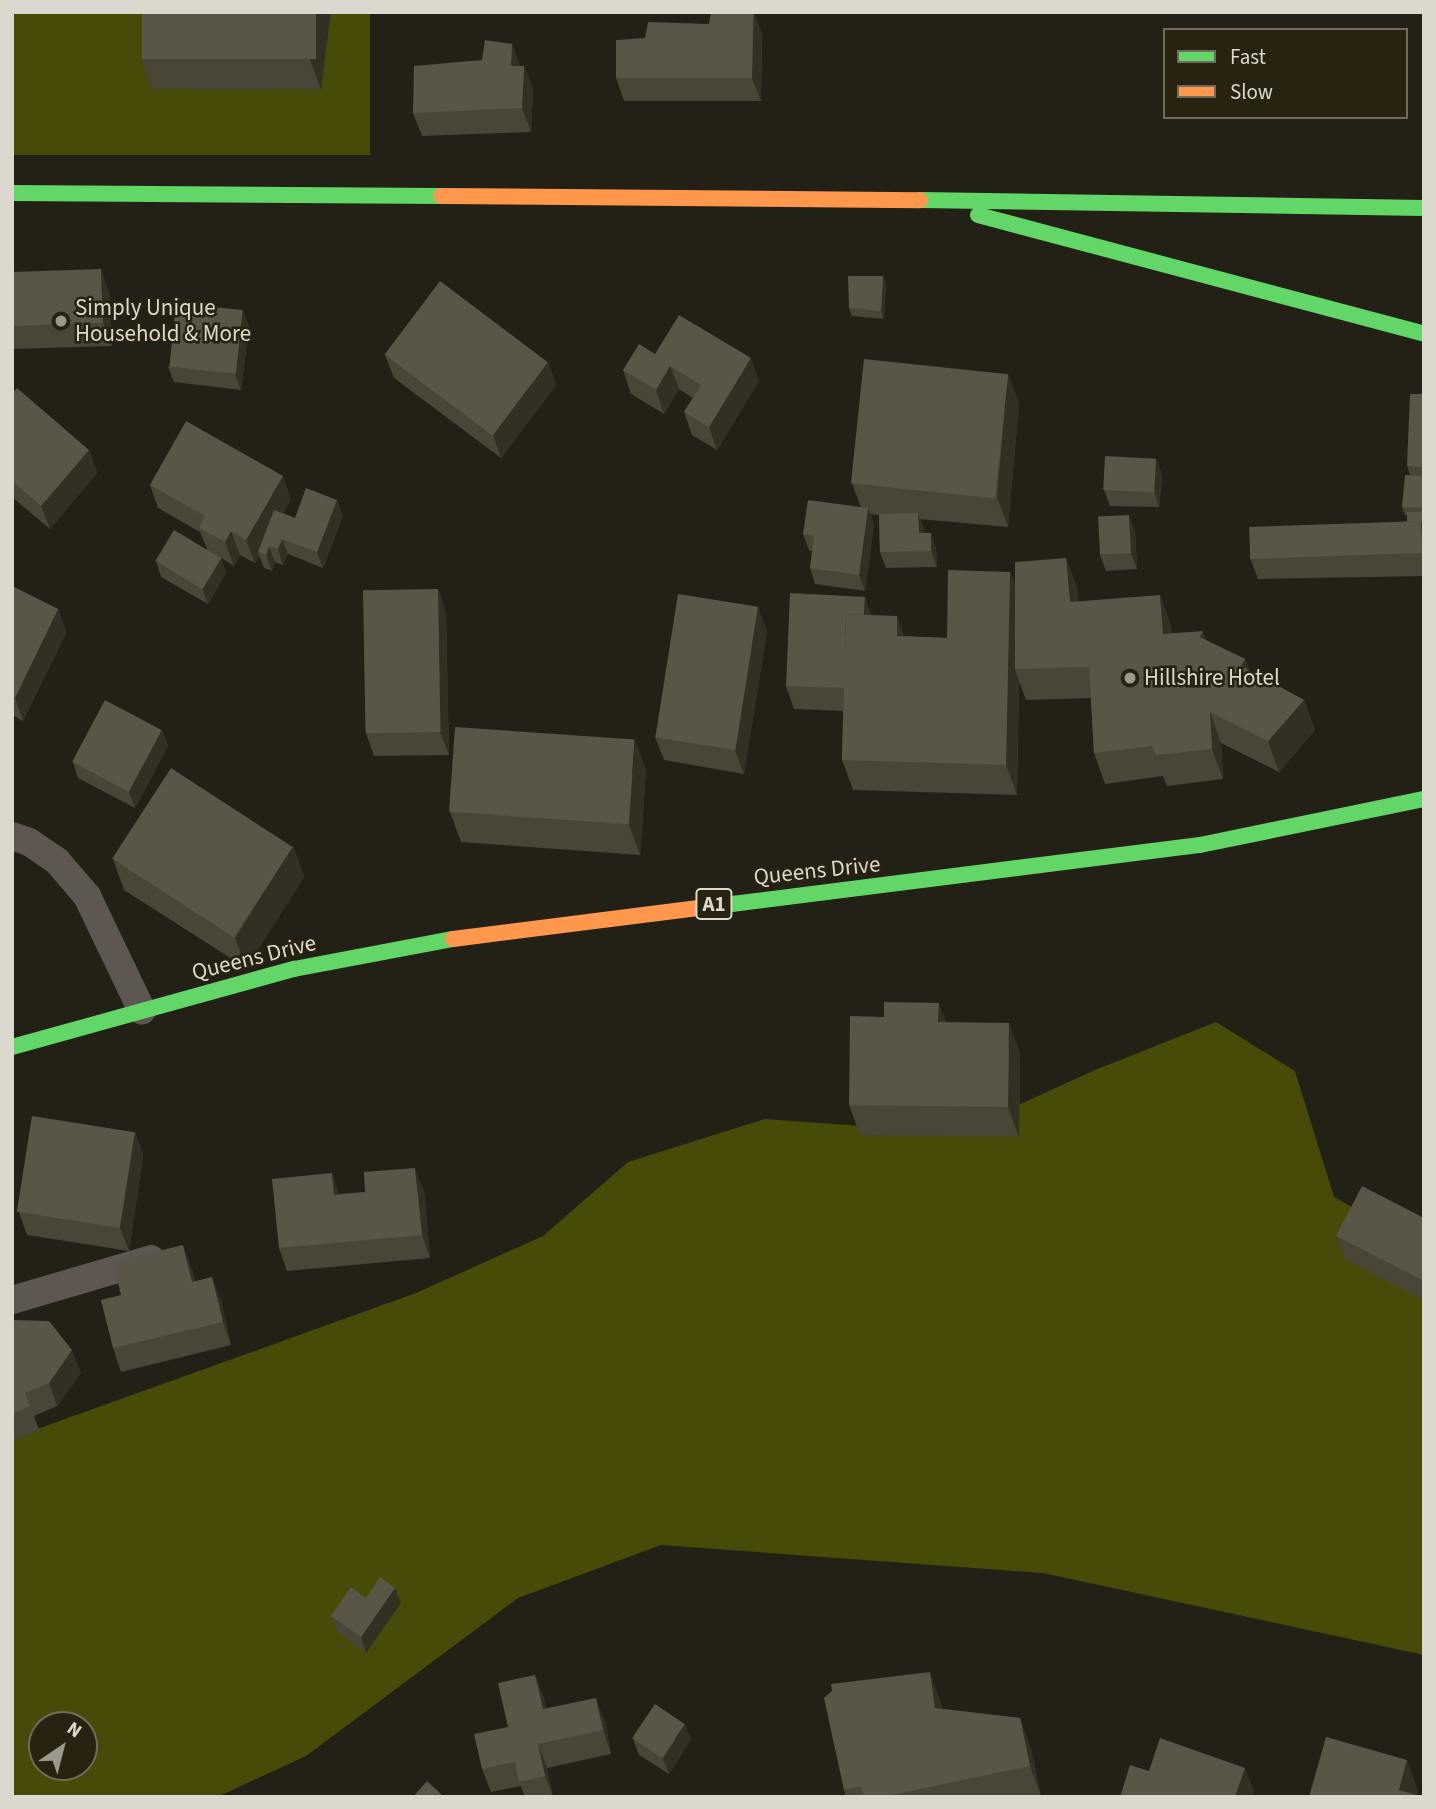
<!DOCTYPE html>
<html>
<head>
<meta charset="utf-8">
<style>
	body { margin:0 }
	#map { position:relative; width:1436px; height:1809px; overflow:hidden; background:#232016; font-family:"Source Sans 3",sans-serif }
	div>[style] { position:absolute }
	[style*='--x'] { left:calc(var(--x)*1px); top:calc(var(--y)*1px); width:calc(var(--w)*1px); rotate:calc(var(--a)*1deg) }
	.forest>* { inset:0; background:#484a08; transform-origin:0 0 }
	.street>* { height:28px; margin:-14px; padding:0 14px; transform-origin:14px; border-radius:14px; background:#5e5751 }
	.fast>* { height:16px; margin:-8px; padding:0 8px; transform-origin:8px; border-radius:8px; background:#63d668 }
	.slow>* { height:16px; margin:-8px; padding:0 8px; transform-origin:8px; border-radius:8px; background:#ff974d }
	.wall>* { inset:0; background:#494537 }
	.shaded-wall>* { inset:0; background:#333023 }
	.building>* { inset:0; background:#595547; transform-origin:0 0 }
	.dots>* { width:19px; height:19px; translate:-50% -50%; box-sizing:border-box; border:4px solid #282311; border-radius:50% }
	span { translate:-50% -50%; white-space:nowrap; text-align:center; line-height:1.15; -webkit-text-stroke:5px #282311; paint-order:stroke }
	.shield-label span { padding:2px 5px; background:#282311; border:2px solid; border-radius:5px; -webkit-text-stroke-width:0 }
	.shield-label { font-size:21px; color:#dbd8cd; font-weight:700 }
	.poi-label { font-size:23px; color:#dbd8cd }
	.left { translate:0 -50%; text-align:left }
	.street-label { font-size:23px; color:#dbd8cd }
	.frame { position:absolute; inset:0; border:14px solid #dbd8cd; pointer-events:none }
	.legend { position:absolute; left:1163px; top:28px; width:245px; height:91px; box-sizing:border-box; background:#282311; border:2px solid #706b5c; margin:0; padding:9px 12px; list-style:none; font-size:21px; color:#dbd8cd }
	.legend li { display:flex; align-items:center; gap:14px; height:35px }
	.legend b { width:35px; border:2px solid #706b5c }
	.north { position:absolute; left:28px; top:1711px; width:70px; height:70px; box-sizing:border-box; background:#282311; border:2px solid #706b5c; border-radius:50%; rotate:35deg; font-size:19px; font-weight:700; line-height:28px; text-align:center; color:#dbd8cd }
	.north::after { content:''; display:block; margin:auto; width:24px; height:32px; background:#9b988d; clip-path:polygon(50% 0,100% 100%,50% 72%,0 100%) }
</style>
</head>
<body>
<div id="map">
	<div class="forest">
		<div style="left:12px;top:12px;width:358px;height:143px"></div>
		<div style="clip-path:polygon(evenodd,1216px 1022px,1295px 1071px,1334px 1197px,1424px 1247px,1424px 1655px,1043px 1573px,661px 1545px,518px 1598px,306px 1756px,217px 1797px,12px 1797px,12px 1438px,416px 1293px,543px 1236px,628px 1162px,765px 1119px,957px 1133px,1095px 1070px,1216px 1022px,42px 1725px,84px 1725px,84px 1767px,42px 1767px,42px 1725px)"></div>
	</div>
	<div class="street">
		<div style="--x:12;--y:836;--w:18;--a:19"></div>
		<div style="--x:29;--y:842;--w:34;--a:34"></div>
		<div style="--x:57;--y:861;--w:46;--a:49.4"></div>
		<div style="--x:87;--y:896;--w:127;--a:64.4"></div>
		<div style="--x:12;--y:1300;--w:145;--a:-16.4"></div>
	</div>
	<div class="fast">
		<div style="--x:12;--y:193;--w:429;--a:0.4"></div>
		<div style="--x:920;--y:200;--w:504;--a:0.91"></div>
		<div style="--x:978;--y:215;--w:462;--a:14.9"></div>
		<div style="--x:724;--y:905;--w:480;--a:-7.2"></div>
		<div style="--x:1200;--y:845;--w:229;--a:-11.6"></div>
		<div style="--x:12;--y:1047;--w:293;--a:-15.5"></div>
		<div style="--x:294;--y:969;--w:162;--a:-10.7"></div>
	</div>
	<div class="slow">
		<div style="--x:441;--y:196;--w:479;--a:0.5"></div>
		<div style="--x:453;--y:939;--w:273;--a:-7.2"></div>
	</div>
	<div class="wall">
		<div style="clip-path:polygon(142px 12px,331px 12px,321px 90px,152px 89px,141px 59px)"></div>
		<div style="clip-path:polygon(754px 12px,762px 34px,761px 101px,624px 101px,616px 78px,645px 38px,709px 24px)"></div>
		<div style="clip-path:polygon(512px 44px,520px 66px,524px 66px,533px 89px,531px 132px,422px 136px,413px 113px,482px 60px)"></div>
		<div style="clip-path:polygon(12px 272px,109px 292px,112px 346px,12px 349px)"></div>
		<div style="clip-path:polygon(883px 276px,886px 284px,884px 319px,852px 316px,849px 308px)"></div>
		<div style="clip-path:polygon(249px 326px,241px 390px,174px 382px,168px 367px)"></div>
		<div style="clip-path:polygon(655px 354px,759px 381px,717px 450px,692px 435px,684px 412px,693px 398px,679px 389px,664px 414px,631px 394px,623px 370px)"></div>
		<div style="clip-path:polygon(385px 355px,548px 362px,556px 385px,501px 458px,394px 378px)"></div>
		<div style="clip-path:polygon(12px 393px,89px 450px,97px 473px,50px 529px,12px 497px)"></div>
		<div style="clip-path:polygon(1424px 394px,1424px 576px,1258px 579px,1249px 555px,1407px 521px,1407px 515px,1405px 515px,1402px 507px,1410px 475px,1407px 466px)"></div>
		<div style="clip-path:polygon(1019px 403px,1008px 527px,920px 519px,924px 529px,924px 533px,931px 533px,936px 549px,937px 567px,886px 568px,880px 552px,879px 515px,870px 514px,874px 524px,865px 591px,815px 584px,810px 568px,812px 551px,809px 550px,803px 534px,861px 508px,852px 483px)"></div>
		<div style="clip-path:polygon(1156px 459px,1162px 475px,1159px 507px,1110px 506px,1104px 490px)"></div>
		<div style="clip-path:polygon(150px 485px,291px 499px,283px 513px,295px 518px,337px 500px,343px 516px,323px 568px,288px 554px,283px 565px,275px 562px,272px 571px,264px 568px,259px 556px,255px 563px,240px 555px,234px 566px,221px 558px,226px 573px,208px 604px,161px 577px,156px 561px,207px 549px,200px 532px,158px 508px)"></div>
		<div style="clip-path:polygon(1135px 531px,1137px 569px,1106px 571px,1100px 555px)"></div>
		<div style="clip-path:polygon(1066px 558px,1077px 588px,1078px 602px,1171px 625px,1171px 633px,1207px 641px,1245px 659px,1249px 670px,1304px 700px,1315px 730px,1279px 772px,1221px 743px,1223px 779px,1167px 786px,1163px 776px,1105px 784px,1094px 753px,1091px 698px,1026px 700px,1019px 681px,1017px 795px,853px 790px,842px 760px,843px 711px,794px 709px,786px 686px,871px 615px,904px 636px,947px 638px,1010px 572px,1015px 585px)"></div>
		<div style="clip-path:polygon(12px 586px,58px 609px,66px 633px,23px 721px,12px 715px)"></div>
		<div style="clip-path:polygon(438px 589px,446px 613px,449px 755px,374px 756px,366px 733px)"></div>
		<div style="clip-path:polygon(767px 631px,744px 774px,664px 760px,655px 737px)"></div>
		<div style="clip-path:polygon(162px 730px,168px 746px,135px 808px,78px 778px,73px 762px)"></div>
		<div style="clip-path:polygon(646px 770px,640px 855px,461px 842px,450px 812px)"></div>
		<div style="clip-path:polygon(293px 846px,304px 877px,246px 968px,124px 890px,113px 859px)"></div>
		<div style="clip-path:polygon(884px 1017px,946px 1022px,1020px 1053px,1019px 1137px,860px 1135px,849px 1105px)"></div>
		<div style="clip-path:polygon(135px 1132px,143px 1155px,129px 1251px,27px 1235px,19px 1212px)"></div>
		<div style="clip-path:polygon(424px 1191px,430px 1258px,287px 1271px,279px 1248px,339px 1194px,365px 1192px)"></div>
		<div style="clip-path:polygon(1424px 1218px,1424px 1300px,1345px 1259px,1336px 1236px)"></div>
		<div style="clip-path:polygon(192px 1269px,195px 1281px,221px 1300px,231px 1345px,121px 1372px,113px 1348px,121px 1295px)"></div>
		<div style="clip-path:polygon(12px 1320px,81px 1373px,57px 1406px,34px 1416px,39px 1430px,14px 1440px,12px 1437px)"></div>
		<div style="clip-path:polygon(366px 1598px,401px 1603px,366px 1653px,337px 1631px,331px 1616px)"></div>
		<div style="clip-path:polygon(535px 1675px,544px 1698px,546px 1709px,605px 1721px,611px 1754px,547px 1768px,553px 1797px,525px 1797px,521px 1786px,491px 1792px,482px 1769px,508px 1727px)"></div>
		<div style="clip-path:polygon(941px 1702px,942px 1709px,1020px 1718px,1031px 1749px,1041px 1796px,846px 1797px,844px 1790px)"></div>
		<div style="clip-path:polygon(633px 1739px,691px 1739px,669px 1774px,639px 1755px)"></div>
	</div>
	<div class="shaded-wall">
		<div style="clip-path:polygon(316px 12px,331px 12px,321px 90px,310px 60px)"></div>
		<div style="clip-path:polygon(754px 12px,762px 34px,761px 101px,752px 78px)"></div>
		<div style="clip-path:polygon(512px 44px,520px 67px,511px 66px)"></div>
		<div style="clip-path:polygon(524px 66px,533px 89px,531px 132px,522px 108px)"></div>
		<div style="clip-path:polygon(101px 269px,109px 292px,112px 346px,103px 323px)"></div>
		<div style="clip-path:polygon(883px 276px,886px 284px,884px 319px,881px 311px)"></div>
		<div style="clip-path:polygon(243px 310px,249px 326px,241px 390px,235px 374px)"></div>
		<div style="clip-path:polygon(751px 358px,759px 381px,717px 450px,709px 427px)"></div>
		<div style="clip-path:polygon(548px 362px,556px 385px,501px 458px,493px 435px)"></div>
		<div style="clip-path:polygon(670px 366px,679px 389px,664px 414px,656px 390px)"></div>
		<div style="clip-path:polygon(1008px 373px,1019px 403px,1008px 527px,997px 497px)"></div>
		<div style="clip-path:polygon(89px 450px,97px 473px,50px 529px,41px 506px)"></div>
		<div style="clip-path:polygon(1156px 459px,1162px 475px,1159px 507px,1154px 491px)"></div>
		<div style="clip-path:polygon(283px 476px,291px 499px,260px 553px,258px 552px,259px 556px,255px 563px,246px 540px)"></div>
		<div style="clip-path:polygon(337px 500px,343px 516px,323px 568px,317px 552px)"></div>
		<div style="clip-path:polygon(868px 508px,874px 524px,865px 591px,859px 575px)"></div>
		<div style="clip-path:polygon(918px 513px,924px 529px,925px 549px,919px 533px)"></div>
		<div style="clip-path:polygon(1129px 515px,1135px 531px,1137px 569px,1131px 553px)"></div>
		<div style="clip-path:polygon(1421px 521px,1424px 528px,1424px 559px,1422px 553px)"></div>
		<div style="clip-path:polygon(231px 531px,240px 555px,234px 566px,225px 542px)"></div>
		<div style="clip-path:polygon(931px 533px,936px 549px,937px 567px,931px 551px)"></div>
		<div style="clip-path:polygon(282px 539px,288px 554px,283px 565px,278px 549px)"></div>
		<div style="clip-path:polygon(269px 546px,275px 562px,272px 571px,266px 555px)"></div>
		<div style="clip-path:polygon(221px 558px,226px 573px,208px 604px,202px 588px)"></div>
		<div style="clip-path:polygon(1066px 558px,1077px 588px,1081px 633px,1070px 602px)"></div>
		<div style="clip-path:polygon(1010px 572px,1021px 602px,1015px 669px,1019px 681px,1017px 795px,1006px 765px)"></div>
		<div style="clip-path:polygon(438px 589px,446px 613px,449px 755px,440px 732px)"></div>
		<div style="clip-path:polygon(1160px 595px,1171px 625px,1174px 664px,1163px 634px)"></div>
		<div style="clip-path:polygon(865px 597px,873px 620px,864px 622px)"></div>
		<div style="clip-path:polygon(758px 607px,767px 631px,744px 774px,735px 750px)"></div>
		<div style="clip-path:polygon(58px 609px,66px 633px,23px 721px,15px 698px)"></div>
		<div style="clip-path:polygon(897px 616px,908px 646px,897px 636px)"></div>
		<div style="clip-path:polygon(1203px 631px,1214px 661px,1200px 637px)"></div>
		<div style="clip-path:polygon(1245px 659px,1256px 689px,1241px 666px)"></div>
		<div style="clip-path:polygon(1304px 700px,1315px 730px,1279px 772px,1268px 741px)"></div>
		<div style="clip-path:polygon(1210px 712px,1221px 743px,1223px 779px,1212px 749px)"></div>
		<div style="clip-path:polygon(162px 730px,168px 746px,135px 808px,129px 792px)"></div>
		<div style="clip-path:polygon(635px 740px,646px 770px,640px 855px,629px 825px)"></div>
		<div style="clip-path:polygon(293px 846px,304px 877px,246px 968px,235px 938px)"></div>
		<div style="clip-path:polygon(939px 1003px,950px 1033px,938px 1022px)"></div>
		<div style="clip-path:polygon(1009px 1023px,1020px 1053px,1019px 1137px,1008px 1107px)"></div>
		<div style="clip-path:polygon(135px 1132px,143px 1155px,129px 1251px,120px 1228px)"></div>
		<div style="clip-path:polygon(415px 1168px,424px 1191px,430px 1258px,422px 1235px)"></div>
		<div style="clip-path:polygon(332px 1173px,340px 1197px,334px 1195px)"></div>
		<div style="clip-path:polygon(183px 1245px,192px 1269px,200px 1305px,192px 1282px)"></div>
		<div style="clip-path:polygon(212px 1277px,221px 1300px,231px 1345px,223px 1322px)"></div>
		<div style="clip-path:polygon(72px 1350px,81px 1373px,57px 1406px,49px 1383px)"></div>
		<div style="clip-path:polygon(395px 1588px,401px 1603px,366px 1653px,361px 1637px)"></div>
		<div style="clip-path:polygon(930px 1672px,941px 1702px,946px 1738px,935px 1708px)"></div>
		<div style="clip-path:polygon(535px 1675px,544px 1698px,552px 1733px,543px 1709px)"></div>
		<div style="clip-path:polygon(596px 1698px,605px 1721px,611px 1754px,603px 1730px)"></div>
		<div style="clip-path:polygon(1020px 1718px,1031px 1749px,1041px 1796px,1030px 1766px)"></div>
		<div style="clip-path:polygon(685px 1724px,691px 1739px,669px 1774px,663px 1759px)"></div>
		<div style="clip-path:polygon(538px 1744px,547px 1768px,553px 1797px,545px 1776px)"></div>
		<div style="clip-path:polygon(1407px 1760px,1418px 1790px,1416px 1797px,1399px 1790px)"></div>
		<div style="clip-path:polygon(1245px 1768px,1254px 1791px,1252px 1797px,1235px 1797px)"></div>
	</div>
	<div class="building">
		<div style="left:142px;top:12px;width:174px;height:47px"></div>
		<div style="clip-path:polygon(711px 12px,753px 12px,752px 78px,616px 78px,616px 40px,645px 38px,648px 22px,709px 24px)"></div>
		<div style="clip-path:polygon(485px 40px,512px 44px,511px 66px,524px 66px,522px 108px,413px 113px,414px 66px,482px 60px)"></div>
		<div style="left:101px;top:269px;width:54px;height:89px;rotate:88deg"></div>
		<div style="clip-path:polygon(848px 276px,883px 276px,881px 311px,849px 308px)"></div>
		<div style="left:440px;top:281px;width:135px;height:92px;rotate:37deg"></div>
		<div style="left:176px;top:303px;width:67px;height:64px;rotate:6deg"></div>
		<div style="clip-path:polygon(679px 315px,751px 358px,709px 427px,684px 412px,701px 385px,670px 366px,656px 390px,623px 370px,639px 344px,655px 354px)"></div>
		<div style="left:864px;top:359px;width:145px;height:125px;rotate:6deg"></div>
		<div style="clip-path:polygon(17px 388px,89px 450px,41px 506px,12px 481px,12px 393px)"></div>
		<div style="clip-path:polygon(1410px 394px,1424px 394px,1424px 467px,1407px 466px)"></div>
		<div style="clip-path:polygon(186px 421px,283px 476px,246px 540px,231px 531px,225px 542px,199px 528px,205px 516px,150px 485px)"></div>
		<div style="left:1105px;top:456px;width:51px;height:34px;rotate:3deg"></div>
		<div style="clip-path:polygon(1405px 475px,1424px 476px,1424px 508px,1402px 507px)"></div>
		<div style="clip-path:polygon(306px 488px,337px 500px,317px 552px,282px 539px,278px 549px,269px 546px,266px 555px,258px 552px,274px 510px,295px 518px)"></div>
		<div style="clip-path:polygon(808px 500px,868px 508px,859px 575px,810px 568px,814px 536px,803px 534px)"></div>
		<div style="clip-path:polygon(1407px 512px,1424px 512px,1424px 528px,1421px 521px,1407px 521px)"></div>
		<div style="clip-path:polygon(918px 513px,919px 533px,931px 533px,931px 551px,880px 552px,879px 514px)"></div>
		<div style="left:1129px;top:515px;width:38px;height:31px;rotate:87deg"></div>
		<div style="left:1421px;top:521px;width:32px;height:172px;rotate:88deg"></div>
		<div style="left:174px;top:530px;width:55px;height:36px;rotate:31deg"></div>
		<div style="clip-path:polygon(1066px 558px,1070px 602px,1160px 595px,1163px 634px,1203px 631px,1200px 637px,1245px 659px,1241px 666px,1304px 700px,1268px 741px,1210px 712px,1212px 749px,1156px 755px,1152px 746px,1094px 753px,1089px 667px,1015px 669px,1015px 562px)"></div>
		<div style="clip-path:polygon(948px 570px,1010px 572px,1006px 765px,842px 760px,846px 614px,897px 616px,897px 636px,947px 638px)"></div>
		<div style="clip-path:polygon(12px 586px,58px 609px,15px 698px,12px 696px)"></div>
		<div style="left:438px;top:589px;width:143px;height:75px;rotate:89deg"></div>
		<div style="clip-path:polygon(790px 593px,865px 597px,864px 615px,846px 614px,844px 688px,786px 686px)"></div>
		<div style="left:678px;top:594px;width:81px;height:145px;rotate:9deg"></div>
		<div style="left:105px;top:700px;width:64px;height:70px;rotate:28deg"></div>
		<div style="left:455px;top:727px;width:180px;height:85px;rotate:4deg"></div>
		<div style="left:171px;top:768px;width:145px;height:108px;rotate:33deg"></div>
		<div style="clip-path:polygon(884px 1002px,939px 1003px,938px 1022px,1009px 1023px,1008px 1107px,849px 1105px,850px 1016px,884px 1017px)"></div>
		<div style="left:32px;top:1116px;width:104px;height:97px;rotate:9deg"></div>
		<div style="clip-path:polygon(415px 1168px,422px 1235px,279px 1248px,272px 1179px,332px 1173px,334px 1195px,365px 1192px,364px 1172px)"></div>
		<div style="clip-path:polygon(1362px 1186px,1424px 1218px,1424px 1281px,1336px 1236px)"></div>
		<div style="clip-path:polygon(183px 1245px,192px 1282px,212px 1277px,223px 1322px,113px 1348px,101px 1300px,121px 1295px,113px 1262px)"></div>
		<div style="clip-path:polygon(12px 1320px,49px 1321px,72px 1350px,49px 1383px,25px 1393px,30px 1406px,12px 1414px)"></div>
		<div style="clip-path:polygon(380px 1577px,395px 1588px,361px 1637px,331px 1616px,351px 1587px,366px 1598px)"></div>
		<div style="clip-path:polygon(930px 1672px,935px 1708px,1020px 1718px,1030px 1766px,882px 1797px,864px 1797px,861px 1786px,844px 1790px,824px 1698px,832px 1691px,831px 1684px)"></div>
		<div style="clip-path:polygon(535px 1675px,543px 1709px,596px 1698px,603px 1730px,538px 1744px,545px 1776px,519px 1782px,515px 1762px,482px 1769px,474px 1734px,508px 1727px,498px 1683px)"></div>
		<div style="left:655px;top:1704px;width:36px;height:41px;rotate:34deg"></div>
		<div style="clip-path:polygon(1326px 1737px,1407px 1760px,1399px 1790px,1423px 1797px,1309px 1797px)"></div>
		<div style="clip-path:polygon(1160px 1738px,1245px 1768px,1235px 1797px,1120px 1797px,1130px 1765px,1149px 1771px)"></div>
		<div style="clip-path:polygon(427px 1781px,444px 1797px,413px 1797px)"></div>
	</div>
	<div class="dots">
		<div style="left:61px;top:321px;background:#9b988d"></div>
		<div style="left:1130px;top:678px;background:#9b988d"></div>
	</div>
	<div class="shield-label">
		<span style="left:714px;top:904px">A1</span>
	</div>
	<div class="poi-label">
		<span class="left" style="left:75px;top:321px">Simply Unique<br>Household &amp; More</span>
		<span class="left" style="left:1144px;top:678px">Hillshire Hotel</span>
	</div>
	<div class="street-label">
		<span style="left:817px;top:871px;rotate:-6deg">Queens Drive</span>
		<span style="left:254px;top:958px;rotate:-14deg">Queens Drive</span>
	</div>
	<div class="frame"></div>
	<ul class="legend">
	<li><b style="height:9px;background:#63d668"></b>Fast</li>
	<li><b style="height:9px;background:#ff974d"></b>Slow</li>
	</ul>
	<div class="north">N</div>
</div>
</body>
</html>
